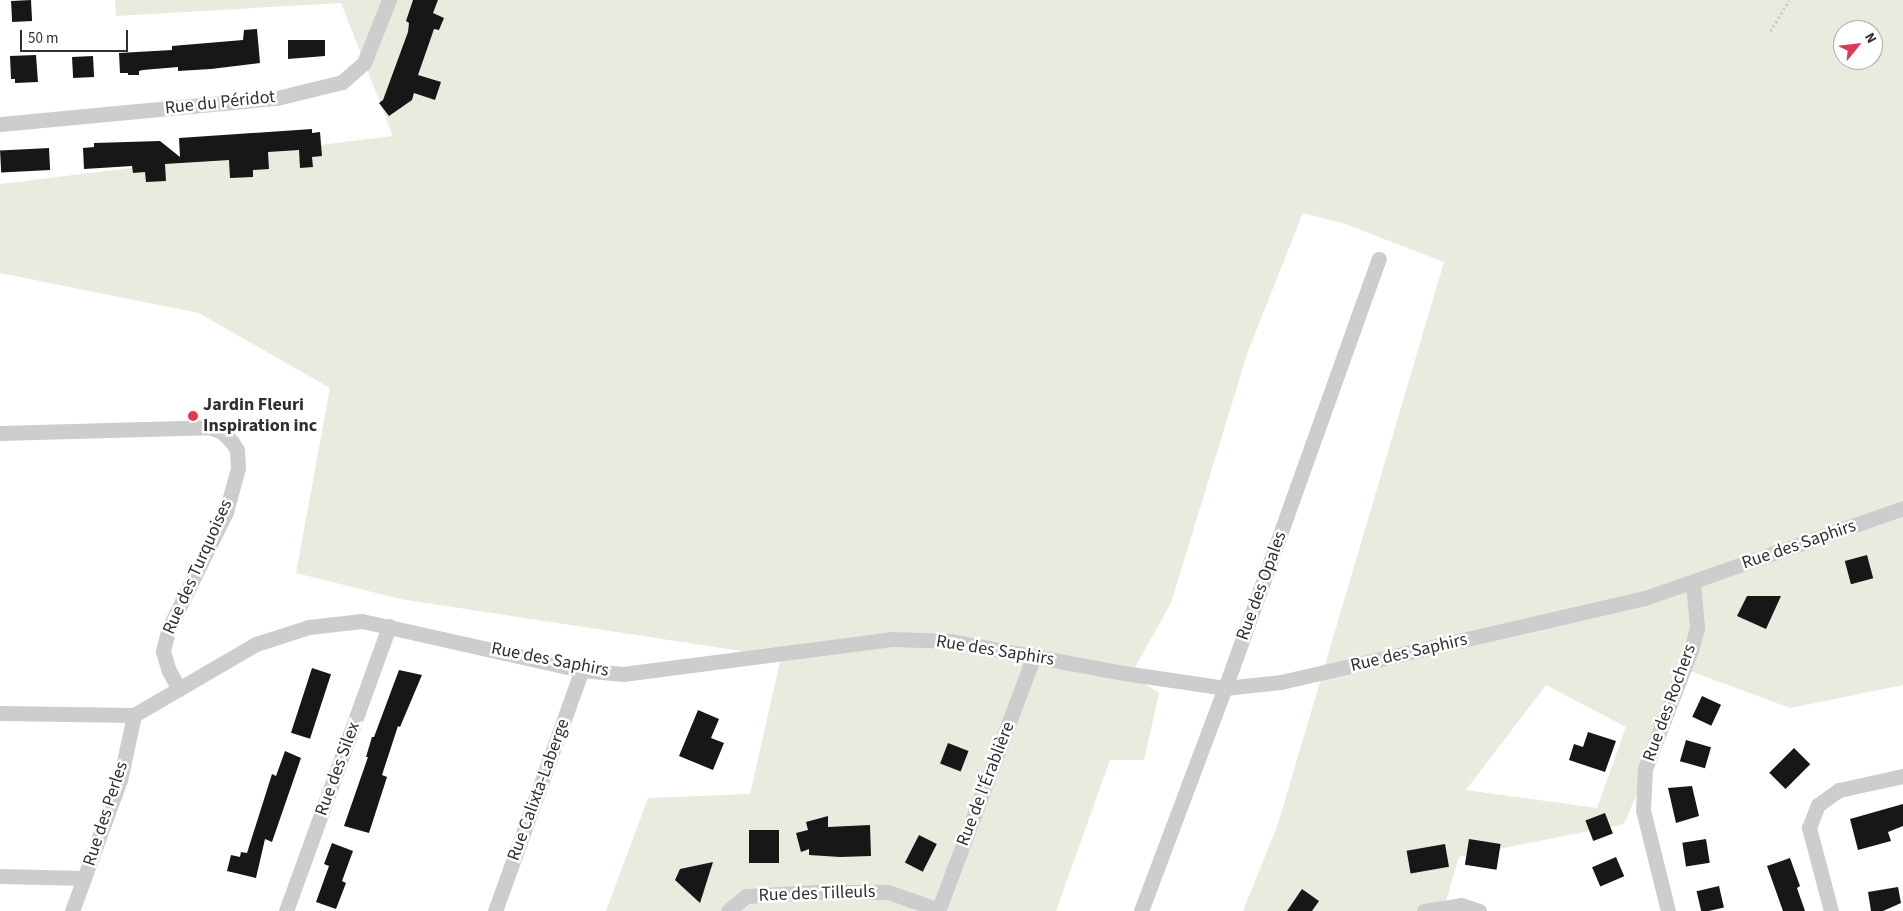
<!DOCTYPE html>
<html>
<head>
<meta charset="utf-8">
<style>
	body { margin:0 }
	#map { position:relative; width:1903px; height:911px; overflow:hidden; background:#fff; font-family:"Source Sans 3",sans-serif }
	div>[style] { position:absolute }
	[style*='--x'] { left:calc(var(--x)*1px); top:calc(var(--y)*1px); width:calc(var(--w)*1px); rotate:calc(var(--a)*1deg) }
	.green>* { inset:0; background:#e7ecdf }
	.building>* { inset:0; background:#171717; transform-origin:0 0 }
	.path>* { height:2.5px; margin-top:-1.25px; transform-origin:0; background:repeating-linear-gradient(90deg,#cdcdcd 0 2.5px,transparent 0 5px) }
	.minor>* { height:15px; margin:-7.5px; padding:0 7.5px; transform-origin:7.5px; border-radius:7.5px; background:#cdcdcd }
	.dots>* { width:14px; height:14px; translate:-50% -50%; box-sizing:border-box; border:2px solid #fff; border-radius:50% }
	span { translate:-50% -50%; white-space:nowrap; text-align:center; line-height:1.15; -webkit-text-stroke:5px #fff; paint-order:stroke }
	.street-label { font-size:18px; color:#303030 }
	.poi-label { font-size:18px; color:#303030; font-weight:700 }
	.left { translate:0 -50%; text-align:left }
	.north { position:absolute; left:1833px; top:20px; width:50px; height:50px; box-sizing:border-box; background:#fff; border:1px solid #acacac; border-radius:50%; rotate:61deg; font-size:14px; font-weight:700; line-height:20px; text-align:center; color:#303030 }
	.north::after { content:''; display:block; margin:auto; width:18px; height:22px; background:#de3b52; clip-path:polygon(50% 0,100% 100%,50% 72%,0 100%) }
	.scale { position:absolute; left:20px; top:30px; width:108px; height:22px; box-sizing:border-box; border:2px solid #303030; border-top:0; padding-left:6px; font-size:15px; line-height:18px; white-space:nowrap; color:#303030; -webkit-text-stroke:4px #fff; paint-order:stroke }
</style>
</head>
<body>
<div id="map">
	<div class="green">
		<div style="clip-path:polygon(evenodd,115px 0,1903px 0,1903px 685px,1790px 708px,1690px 671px,1624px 824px,1459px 857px,1443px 911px,1243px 911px,1278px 824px,1444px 262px,1345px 224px,1303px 213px,1248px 351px,1171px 603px,1131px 675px,1159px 693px,1144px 760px,1110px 760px,1056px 911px,606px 911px,648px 798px,750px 794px,781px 657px,400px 599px,296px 573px,330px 388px,199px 313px,0 273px,0 184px,393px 136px,341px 3px,116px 16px,115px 0,1843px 30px,1873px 30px,1873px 60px,1843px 60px,1843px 30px,115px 0,1546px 685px,1626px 727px,1597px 808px,1466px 790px,1546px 685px)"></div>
	</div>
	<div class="building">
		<div style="left:31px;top:0;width:21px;height:20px;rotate:87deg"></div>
		<div style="clip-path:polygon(413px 0,438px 0,433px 13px,444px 18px,439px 30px,434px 29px,418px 75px,441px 82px,435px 100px,414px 93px,412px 100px,389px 116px,379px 103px,383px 100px,408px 32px,409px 23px,406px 21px)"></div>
		<div style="clip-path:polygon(257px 29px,260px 63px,211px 69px,178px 71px,178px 67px,143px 70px,139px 71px,139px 75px,128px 75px,128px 73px,120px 73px,119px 53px,172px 50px,172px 46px,243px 40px,244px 30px)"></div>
		<div style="clip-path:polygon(288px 40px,325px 40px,325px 56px,288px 59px)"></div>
		<div style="clip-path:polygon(36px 55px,38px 82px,15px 83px,15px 79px,11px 79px,10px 56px)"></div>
		<div style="left:93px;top:56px;width:21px;height:21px;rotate:87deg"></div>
		<div style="clip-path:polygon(312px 129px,312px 133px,320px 132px,322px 156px,312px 157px,313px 167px,300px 168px,299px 150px,268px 152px,269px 169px,253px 170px,253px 177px,230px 178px,229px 160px,165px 164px,166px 181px,146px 182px,145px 172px,133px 173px,132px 166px,84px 169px,83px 148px,94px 147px,94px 143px,160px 141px,180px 157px,179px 138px)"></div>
		<div style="left:49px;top:148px;width:22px;height:49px;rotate:87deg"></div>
		<div style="left:1867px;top:555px;width:24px;height:23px;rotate:75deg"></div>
		<div style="clip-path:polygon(1747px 596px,1781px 596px,1766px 629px,1737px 616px)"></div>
		<div style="left:312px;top:668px;width:20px;height:68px;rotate:18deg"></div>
		<div style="clip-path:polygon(399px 670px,422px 675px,400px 727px,398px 726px,382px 775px,387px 777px,369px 833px,344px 826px,368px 757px,366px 757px,372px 737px,374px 737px)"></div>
		<div style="left:1702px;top:696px;width:21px;height:23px;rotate:25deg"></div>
		<div style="clip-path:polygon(698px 710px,719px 719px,711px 738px,724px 743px,713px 770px,679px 756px)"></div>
		<div style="clip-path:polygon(1588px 732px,1616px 741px,1605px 772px,1569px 760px,1574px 744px,1583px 747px)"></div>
		<div style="left:1686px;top:740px;width:26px;height:22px;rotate:16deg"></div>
		<div style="left:948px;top:743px;width:22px;height:22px;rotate:21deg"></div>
		<div style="left:1794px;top:748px;width:23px;height:35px;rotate:45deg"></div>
		<div style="clip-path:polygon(285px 751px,301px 758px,272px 842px,265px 839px,256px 878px,227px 871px,231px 855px,240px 857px,241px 852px,247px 853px,272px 774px,276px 776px)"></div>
		<div style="clip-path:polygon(1692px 786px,1699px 816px,1676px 823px,1668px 788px)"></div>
		<div style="clip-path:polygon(1903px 804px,1903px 826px,1888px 832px,1891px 841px,1858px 850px,1850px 819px)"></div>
		<div style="left:1605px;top:813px;width:22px;height:21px;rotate:69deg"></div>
		<div style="clip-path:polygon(828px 816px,828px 827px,870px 825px,871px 856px,840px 857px,809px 855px,809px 849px,801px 852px,796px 833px,808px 830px,806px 822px)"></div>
		<div style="left:749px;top:830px;width:30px;height:33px"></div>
		<div style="left:919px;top:835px;width:20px;height:31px;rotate:27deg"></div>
		<div style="left:1469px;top:839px;width:32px;height:26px;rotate:9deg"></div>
		<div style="left:1706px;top:839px;width:24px;height:24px;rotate:81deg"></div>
		<div style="clip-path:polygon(332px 843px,353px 851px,342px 881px,346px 883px,336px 909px,316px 902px,329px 866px,324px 864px)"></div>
		<div style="left:1445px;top:844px;width:23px;height:39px;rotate:80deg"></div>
		<div style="left:1616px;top:857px;width:21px;height:26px;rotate:67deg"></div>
		<div style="clip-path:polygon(1790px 858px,1800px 886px,1797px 888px,1805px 911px,1783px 911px,1767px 866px)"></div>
		<div style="clip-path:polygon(713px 862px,700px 903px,675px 880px,680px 869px)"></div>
		<div style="left:1719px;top:886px;width:22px;height:23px;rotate:77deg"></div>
		<div style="clip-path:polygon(1898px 887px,1901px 903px,1883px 911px,1871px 911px,1868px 892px)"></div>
		<div style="clip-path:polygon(1302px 889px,1319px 901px,1312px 911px,1287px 911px)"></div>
	</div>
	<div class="path">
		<div style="--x:1770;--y:31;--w:36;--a:-58"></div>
	</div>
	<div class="minor">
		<div style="--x:0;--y:124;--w:278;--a:-5.4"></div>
		<div style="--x:277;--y:98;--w:67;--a:-13.8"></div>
		<div style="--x:342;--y:82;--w:29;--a:-41"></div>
		<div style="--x:364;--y:63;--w:68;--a:-68.4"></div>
		<div style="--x:0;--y:433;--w:209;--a:-1.6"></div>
		<div style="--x:209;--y:427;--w:14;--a:21"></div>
		<div style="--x:222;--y:432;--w:14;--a:45"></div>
		<div style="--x:232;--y:442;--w:9;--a:58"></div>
		<div style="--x:237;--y:450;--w:18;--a:87"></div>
		<div style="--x:238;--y:468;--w:46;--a:105.3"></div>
		<div style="--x:226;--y:512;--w:129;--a:116.2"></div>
		<div style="--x:169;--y:628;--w:24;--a:105"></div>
		<div style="--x:163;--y:651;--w:19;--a:74"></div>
		<div style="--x:168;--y:669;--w:23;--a:61"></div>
		<div style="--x:0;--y:713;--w:134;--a:0.9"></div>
		<div style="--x:134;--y:715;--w:141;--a:-30.2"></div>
		<div style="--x:256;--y:644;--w:56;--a:-17.8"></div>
		<div style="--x:309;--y:627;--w:53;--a:-6.5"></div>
		<div style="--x:362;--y:621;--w:225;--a:12.6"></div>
		<div style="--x:582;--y:670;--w:41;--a:5.6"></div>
		<div style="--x:623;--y:674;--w:271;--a:-7.4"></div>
		<div style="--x:892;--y:639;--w:59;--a:1.9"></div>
		<div style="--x:951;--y:641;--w:176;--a:10.5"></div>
		<div style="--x:1124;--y:673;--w:102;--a:8.4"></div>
		<div style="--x:1225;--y:688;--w:56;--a:-6.1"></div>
		<div style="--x:1281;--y:682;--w:374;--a:-13"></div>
		<div style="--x:1645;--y:598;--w:273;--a:-19.2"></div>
		<div style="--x:0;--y:876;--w:84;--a:1.4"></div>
		<div style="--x:72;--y:911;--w:140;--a:-69.9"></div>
		<div style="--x:120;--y:780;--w:66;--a:-77.8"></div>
		<div style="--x:286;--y:911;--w:303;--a:-70.1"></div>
		<div style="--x:495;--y:911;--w:256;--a:-70.2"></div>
		<div style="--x:728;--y:911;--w:23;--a:-40"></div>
		<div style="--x:746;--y:896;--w:69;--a:-3.3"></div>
		<div style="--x:815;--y:892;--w:73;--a:0"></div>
		<div style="--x:888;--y:892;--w:54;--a:19.4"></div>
		<div style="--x:938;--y:911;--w:272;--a:-69.4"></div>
		<div style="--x:1141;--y:911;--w:238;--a:-69.4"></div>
		<div style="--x:1225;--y:688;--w:456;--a:-70.3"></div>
		<div style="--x:1424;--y:911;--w:37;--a:-9"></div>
		<div style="--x:1461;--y:905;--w:19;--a:18"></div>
		<div style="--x:1668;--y:911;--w:104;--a:-103.9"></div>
		<div style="--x:1643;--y:810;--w:41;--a:-87.2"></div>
		<div style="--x:1645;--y:769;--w:128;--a:-68.9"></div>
		<div style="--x:1691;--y:650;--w:24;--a:-75"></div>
		<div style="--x:1697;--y:627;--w:44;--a:-95.2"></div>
		<div style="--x:1831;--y:911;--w:86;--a:-104.8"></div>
		<div style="--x:1809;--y:828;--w:25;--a:-69"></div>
		<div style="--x:1818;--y:805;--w:26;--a:-36"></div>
		<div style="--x:1839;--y:790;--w:66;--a:-12.3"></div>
	</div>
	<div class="dots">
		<div style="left:193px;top:416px;background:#de3b52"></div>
	</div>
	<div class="street-label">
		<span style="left:220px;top:103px;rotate:-6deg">Rue du Péridot</span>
		<span style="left:1799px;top:545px;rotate:-19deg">Rue des Saphirs</span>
		<span style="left:198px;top:567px;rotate:-66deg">Rue des Turquoises</span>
		<span style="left:1262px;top:586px;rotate:-70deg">Rue des Opales</span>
		<span style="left:995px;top:651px;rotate:9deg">Rue des Saphirs</span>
		<span style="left:1409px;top:653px;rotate:-13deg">Rue des Saphirs</span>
		<span style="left:550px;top:660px;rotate:11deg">Rue des Saphirs</span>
		<span style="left:1670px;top:703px;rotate:-70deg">Rue des Rochers</span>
		<span style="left:338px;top:769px;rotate:-70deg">Rue des Silex</span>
		<span style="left:986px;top:784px;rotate:-69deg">Rue de l'Érablière</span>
		<span style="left:539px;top:790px;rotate:-70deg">Rue Calixta-Laberge</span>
		<span style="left:106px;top:814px;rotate:-72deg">Rue des Perles</span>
		<span style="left:817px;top:894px;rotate:-2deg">Rue des Tilleuls</span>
	</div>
	<div class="poi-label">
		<span class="left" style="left:203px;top:416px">Jardin Fleuri<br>Inspiration inc</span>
	</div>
	<div class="north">N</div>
	<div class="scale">50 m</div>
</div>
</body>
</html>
